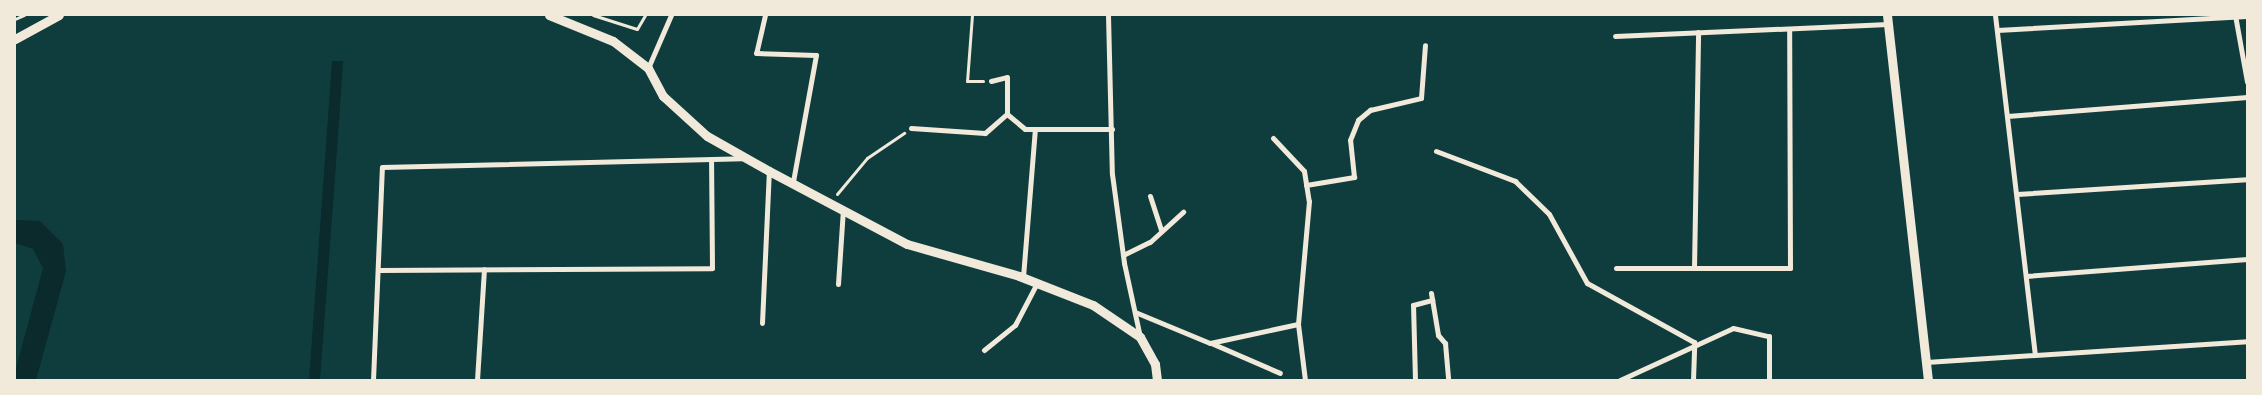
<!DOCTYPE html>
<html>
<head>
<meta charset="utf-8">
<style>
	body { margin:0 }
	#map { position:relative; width:2262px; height:395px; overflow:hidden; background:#0f3d3e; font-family:Karla,sans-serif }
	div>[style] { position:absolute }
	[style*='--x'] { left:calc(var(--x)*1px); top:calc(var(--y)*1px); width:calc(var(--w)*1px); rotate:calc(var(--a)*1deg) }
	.water>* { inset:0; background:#0a2a2b }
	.path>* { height:3px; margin:-1.5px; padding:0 1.5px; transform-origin:1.5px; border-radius:1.5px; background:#f1e9da }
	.minor>* { height:5px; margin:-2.5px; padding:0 2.5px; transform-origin:2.5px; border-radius:2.5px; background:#f1e9da }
	.tertiary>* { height:9px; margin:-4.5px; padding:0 4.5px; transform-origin:4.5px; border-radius:4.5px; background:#f1e9da }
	span { translate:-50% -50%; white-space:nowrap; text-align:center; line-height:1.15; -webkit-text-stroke:4.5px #f1e9da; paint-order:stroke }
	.frame { position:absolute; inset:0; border:16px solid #f1e9da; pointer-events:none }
</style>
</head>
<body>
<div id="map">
	<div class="water">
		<div style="clip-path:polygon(332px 61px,343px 61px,338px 136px,320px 380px,309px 380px)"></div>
		<div style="clip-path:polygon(15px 220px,40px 221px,63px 244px,66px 271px,36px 380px,15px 380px,15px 372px,43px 268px,33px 249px,15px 243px)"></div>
	</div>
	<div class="path">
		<div style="--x:593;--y:15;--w:46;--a:17.7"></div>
		<div style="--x:637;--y:29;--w:16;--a:-60"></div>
		<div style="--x:972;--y:15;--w:66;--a:94.3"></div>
		<div style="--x:967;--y:81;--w:16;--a:0"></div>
		<div style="--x:15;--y:19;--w:10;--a:-24"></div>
		<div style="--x:837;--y:194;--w:47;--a:-50.2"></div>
		<div style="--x:867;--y:158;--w:45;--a:-34"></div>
	</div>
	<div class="minor">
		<div style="--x:765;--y:15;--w:39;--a:103"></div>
		<div style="--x:756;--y:53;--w:60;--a:1.9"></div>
		<div style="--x:816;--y:55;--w:129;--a:100.3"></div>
		<div style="--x:1108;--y:15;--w:159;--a:88.6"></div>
		<div style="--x:1112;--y:174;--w:90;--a:82.3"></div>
		<div style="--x:1124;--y:263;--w:76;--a:77.8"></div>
		<div style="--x:1995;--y:15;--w:340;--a:83.3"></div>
		<div style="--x:2235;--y:15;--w:68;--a:79.8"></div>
		<div style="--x:1997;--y:30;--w:250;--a:-3.2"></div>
		<div style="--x:1615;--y:36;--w:273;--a:-2.5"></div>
		<div style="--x:648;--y:68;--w:58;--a:-66.5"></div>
		<div style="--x:991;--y:81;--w:16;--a:-14"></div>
		<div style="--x:1007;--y:77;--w:37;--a:90"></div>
		<div style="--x:2007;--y:116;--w:241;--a:-4.5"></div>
		<div style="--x:911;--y:128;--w:74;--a:3.9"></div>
		<div style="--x:985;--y:133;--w:29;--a:-41"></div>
		<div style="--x:1007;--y:114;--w:23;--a:40"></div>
		<div style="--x:1025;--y:129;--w:87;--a:0"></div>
		<div style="--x:1273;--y:138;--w:45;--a:46.8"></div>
		<div style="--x:1304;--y:171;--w:30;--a:81"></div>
		<div style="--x:1309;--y:201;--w:123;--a:95.1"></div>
		<div style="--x:1436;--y:151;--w:85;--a:20.8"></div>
		<div style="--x:1515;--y:181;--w:47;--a:44.1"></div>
		<div style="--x:1549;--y:214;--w:79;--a:61.2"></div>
		<div style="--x:1587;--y:283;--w:122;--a:28.9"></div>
		<div style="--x:1306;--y:185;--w:49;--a:-9.5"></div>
		<div style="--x:1354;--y:177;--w:37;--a:-96"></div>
		<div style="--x:1350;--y:140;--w:22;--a:-68"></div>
		<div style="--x:1358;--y:120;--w:16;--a:-40"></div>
		<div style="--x:1370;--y:110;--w:52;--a:-13.2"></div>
		<div style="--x:1421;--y:98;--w:53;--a:-85.7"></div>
		<div style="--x:2017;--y:194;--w:230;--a:-3.7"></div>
		<div style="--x:1150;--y:196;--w:36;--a:72"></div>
		<div style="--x:1123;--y:255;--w:30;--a:-26"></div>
		<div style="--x:1150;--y:242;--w:45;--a:-42.3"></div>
		<div style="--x:1616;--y:268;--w:174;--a:0"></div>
		<div style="--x:1790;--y:268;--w:239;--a:-90.2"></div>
		<div style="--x:1694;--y:268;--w:236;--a:-89"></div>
		<div style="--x:378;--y:270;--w:334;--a:-0.3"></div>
		<div style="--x:712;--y:268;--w:109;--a:-90.5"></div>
		<div style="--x:2026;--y:276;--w:222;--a:-4.4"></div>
		<div style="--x:1023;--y:277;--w:148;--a:-85.4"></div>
		<div style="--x:838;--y:284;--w:75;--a:-86.2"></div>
		<div style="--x:1431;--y:293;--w:43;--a:80.5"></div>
		<div style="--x:1438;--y:335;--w:11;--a:49"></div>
		<div style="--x:1445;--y:343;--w:37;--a:85"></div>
		<div style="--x:1135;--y:312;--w:81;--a:22.5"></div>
		<div style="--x:1210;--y:343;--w:90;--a:-12.2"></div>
		<div style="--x:1298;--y:324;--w:56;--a:82.9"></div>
		<div style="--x:762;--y:323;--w:152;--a:-87.4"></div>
		<div style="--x:1211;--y:343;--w:75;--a:23.5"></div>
		<div style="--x:984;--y:350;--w:40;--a:-39"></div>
		<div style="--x:1015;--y:325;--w:47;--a:-62.4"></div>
		<div style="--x:1926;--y:362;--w:322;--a:-3.7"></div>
		<div style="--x:373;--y:380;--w:213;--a:-87.6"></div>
		<div style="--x:382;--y:167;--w:361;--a:-1.4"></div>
		<div style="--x:477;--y:380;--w:111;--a:-86.4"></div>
		<div style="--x:1415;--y:380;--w:75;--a:-91.5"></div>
		<div style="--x:1413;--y:305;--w:20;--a:-15"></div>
		<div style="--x:1620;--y:380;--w:124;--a:-24.7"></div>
		<div style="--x:1733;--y:328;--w:37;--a:13"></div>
		<div style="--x:1769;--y:336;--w:44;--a:90"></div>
		<div style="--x:1693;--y:380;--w:38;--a:-88"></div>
	</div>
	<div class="tertiary">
		<div style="--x:549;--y:15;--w:69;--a:22.1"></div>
		<div style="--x:613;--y:41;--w:44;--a:37.6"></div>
		<div style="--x:648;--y:68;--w:32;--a:62"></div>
		<div style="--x:663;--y:96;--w:59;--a:42.3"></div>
		<div style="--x:707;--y:136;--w:71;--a:29.4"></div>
		<div style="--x:769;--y:171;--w:156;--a:27.9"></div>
		<div style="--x:907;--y:244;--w:116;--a:15.9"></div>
		<div style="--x:1019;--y:276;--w:79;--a:21.4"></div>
		<div style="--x:1093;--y:305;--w:57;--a:34.2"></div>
		<div style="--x:1140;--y:337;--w:31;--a:61"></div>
		<div style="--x:1155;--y:364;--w:16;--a:83"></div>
		<div style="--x:1887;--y:15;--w:367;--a:83.6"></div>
		<div style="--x:15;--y:39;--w:50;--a:-28.6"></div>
	</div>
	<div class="frame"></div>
</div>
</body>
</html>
